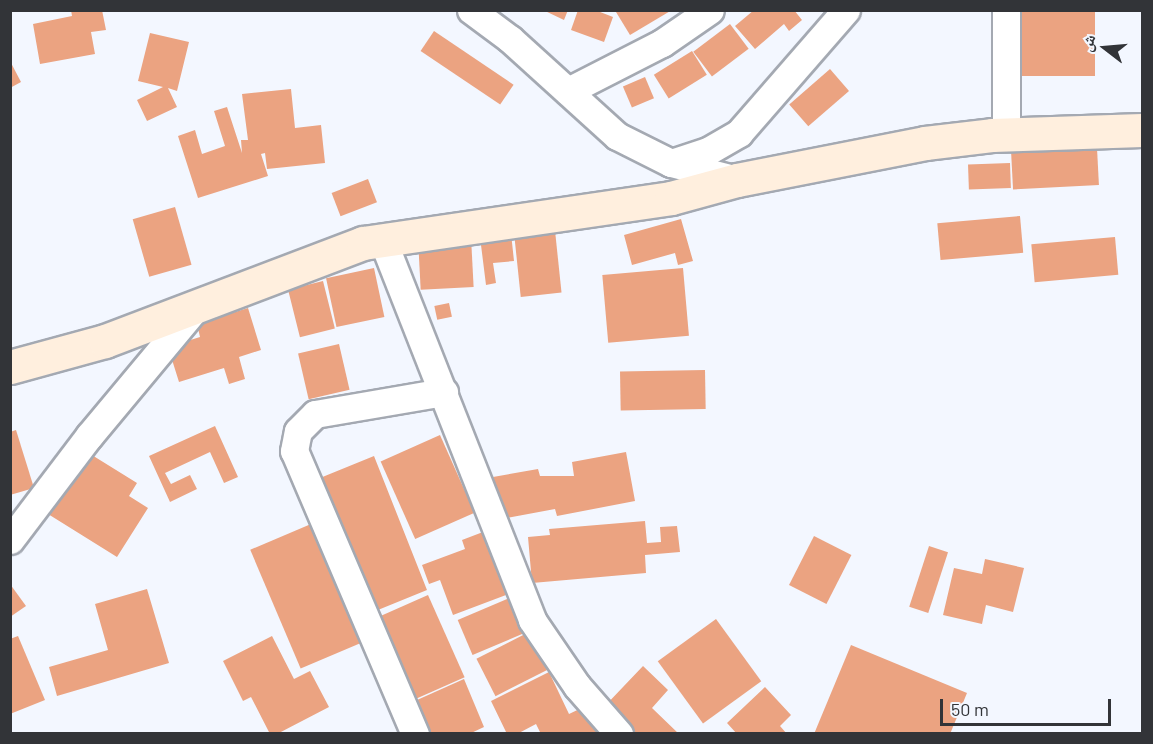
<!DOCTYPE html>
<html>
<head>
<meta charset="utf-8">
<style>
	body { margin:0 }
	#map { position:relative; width:1153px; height:744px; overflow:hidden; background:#f3f7ff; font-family:Barlow,"Noto Naskh Arabic",sans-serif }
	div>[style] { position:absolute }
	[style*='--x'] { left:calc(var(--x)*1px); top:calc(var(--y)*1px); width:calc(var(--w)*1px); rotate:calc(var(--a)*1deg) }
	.building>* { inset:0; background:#eba381; transform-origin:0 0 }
	.roads { filter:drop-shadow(2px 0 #a4a9b2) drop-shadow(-2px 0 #a4a9b2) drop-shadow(0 2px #a4a9b2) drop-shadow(0 -2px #a4a9b2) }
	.street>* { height:27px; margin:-13.5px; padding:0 13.5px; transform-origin:13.5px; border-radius:13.5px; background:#fff }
	.secondary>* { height:33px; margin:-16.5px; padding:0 16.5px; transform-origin:16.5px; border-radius:16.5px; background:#ffefde }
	span { translate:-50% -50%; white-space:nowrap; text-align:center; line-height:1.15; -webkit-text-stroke:4.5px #f3f7ff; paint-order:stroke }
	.frame { position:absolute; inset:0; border:12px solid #323438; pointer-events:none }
	.north { position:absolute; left:1075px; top:18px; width:60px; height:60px; -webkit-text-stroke:4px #f3f7ff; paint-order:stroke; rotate:286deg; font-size:16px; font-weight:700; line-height:24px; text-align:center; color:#323438 }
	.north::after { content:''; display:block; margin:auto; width:21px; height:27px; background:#323438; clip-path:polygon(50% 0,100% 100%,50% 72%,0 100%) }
	.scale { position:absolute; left:940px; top:699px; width:171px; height:27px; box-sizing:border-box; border:3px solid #323438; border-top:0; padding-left:8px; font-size:18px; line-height:21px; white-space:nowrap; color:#323438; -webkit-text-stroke:4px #f3f7ff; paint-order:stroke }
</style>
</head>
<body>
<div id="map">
	<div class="building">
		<div style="clip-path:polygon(71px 10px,102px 10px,106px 30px,91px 32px,95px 54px,40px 64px,33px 24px,72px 16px)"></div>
		<div style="clip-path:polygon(543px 10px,568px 10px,564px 20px)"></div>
		<div style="clip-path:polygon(578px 10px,595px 10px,613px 17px,604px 42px,571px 30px)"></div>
		<div style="clip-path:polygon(619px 10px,672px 10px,630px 35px,616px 12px)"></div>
		<div style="clip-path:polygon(754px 10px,794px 10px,802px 20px,789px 31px,784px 24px,755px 49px,735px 26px)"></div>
		<div style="left:1020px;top:10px;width:75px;height:66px"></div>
		<div style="left:730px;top:24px;width:31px;height:46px;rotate:53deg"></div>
		<div style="left:434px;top:31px;width:96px;height:24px;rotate:34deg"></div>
		<div style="clip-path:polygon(150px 33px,189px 42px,177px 91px,168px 88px,177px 107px,147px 121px,137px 100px,163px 87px,138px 81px)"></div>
		<div style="left:692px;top:51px;width:28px;height:45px;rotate:58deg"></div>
		<div style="clip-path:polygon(10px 61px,21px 82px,10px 88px)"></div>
		<div style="left:830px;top:69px;width:29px;height:54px;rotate:49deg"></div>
		<div style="left:645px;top:77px;width:23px;height:24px;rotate:67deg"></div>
		<div style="clip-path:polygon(291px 89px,295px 128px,321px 125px,325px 163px,267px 169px,265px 153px,261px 154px,268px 176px,198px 198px,178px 136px,195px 130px,202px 154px,225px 146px,214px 111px,227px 107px,242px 153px,241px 140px,248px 140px,242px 94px)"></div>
		<div style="left:1097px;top:148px;width:37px;height:86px;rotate:87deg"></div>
		<div style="left:1010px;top:163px;width:25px;height:42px;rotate:88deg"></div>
		<div style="left:368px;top:179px;width:25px;height:39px;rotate:69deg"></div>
		<div style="left:175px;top:207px;width:60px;height:44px;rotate:74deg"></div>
		<div style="left:1020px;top:216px;width:37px;height:83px;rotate:85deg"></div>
		<div style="clip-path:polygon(681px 219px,693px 261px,678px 265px,675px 253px,632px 265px,624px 235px)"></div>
		<div style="left:554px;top:221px;width:72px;height:41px;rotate:84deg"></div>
		<div style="clip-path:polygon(511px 233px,514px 261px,493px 263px,496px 283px,486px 285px,480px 237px)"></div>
		<div style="left:471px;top:237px;width:50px;height:53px;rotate:87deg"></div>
		<div style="left:1115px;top:237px;width:38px;height:84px;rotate:85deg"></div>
		<div style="left:374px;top:268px;width:50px;height:49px;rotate:78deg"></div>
		<div style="left:683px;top:268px;width:68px;height:81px;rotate:85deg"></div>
		<div style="left:323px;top:281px;width:49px;height:36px;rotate:76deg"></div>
		<div style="left:449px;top:303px;width:14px;height:15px;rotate:78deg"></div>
		<div style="clip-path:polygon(248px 308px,261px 350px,239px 357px,245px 379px,229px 384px,224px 368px,179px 382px,168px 347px,200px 337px,197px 324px)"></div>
		<div style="left:339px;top:344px;width:47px;height:42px;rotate:77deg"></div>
		<div style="left:705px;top:370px;width:39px;height:85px;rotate:89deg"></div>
		<div style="clip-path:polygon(215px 426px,238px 477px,224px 483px,210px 452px,165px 473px,171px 484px,190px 475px,197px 489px,170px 502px,149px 456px)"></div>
		<div style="clip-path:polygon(16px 430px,34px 488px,10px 495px,10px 432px)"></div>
		<div style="left:440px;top:435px;width:85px;height:65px;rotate:66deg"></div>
		<div style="clip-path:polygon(87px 452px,137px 483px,129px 496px,148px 508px,117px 557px,48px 514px)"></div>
		<div style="clip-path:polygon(626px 452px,635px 501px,557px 516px,555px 509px,501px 519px,493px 477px,538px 469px,540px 476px,574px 476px,572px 462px)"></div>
		<div style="clip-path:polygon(374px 456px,427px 590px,373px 612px,369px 601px,372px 600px,368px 589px,365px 590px,320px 478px)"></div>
		<div style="clip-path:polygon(645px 521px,647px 543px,661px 542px,660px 527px,677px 526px,680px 552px,645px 555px,646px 573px,532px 583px,528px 537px,550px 535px,549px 529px)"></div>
		<div style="left:311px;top:524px;width:129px;height:66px;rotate:67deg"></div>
		<div style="clip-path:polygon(483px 532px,506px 595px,453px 615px,440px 580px,429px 584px,422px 565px,465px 549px,462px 540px)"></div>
		<div style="left:814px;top:536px;width:42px;height:55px;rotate:27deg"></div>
		<div style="left:929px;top:546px;width:20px;height:64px;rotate:18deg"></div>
		<div style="clip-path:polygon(985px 559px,1024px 568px,1013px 612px,986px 605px,982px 624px,943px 615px,954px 568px,982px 574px)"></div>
		<div style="clip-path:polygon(10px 584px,26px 606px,10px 617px)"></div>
		<div style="clip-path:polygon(147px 589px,169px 663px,57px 696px,49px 667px,108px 650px,95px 604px)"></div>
		<div style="left:428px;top:595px;width:90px;height:55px;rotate:66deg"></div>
		<div style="left:512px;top:597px;width:38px;height:59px;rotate:67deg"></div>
		<div style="left:716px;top:619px;width:77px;height:72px;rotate:54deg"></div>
		<div style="left:529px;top:632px;width:42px;height:59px;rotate:63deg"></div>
		<div style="clip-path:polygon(18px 636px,45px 700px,10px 714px,10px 639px)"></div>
		<div style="clip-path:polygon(272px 636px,294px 679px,310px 671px,329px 707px,277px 734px,270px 734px,251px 697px,243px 701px,223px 661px)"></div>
		<div style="clip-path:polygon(851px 645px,967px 693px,950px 734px,814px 734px)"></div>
		<div style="clip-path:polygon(643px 666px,668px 690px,652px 708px,679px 734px,630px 734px,603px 708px)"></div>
		<div style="clip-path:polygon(549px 672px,569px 714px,590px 704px,604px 734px,541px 734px,536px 724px,517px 734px,507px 734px,491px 701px)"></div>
		<div style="clip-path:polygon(464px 679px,484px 727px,469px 734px,431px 734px,417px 700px)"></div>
		<div style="clip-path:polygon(765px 687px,791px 715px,780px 726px,787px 734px,737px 734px,727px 723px)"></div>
	</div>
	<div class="roads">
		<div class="street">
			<div style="--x:471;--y:10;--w:49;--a:36.6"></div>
			<div style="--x:510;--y:39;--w:144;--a:42.2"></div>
			<div style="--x:617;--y:136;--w:60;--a:26.6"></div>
			<div style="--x:671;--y:163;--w:68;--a:14.4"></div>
			<div style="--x:1006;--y:10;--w:125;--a:90"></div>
			<div style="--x:568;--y:91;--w:106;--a:-27.1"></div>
			<div style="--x:662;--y:43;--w:58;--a:-34.5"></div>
			<div style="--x:671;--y:163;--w:39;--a:-18"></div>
			<div style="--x:708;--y:151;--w:36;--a:-30"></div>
			<div style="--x:739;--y:133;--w:163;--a:-49"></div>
			<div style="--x:383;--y:241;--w:407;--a:68.5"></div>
			<div style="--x:532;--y:620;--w:80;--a:55.7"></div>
			<div style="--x:577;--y:686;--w:64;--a:48.8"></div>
			<div style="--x:10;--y:540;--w:131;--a:-52.8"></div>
			<div style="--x:89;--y:436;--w:170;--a:-50.2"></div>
			<div style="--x:415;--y:734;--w:308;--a:-113.1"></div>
			<div style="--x:294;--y:451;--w:20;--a:-79"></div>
			<div style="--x:298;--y:431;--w:24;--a:-45"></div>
			<div style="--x:315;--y:414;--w:131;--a:-9.7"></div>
		</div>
		<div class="secondary">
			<div style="--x:10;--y:367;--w:98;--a:-15.3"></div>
			<div style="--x:105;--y:341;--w:276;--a:-20.8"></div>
			<div style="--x:363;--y:243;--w:311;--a:-8.3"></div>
			<div style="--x:671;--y:198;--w:68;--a:-15.3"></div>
			<div style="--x:737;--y:180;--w:192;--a:-11.1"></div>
			<div style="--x:925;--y:143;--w:67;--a:-6.8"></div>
			<div style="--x:992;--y:135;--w:150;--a:-1.9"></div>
		</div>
	</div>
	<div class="frame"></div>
	<div class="north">ش</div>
	<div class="scale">50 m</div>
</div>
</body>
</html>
